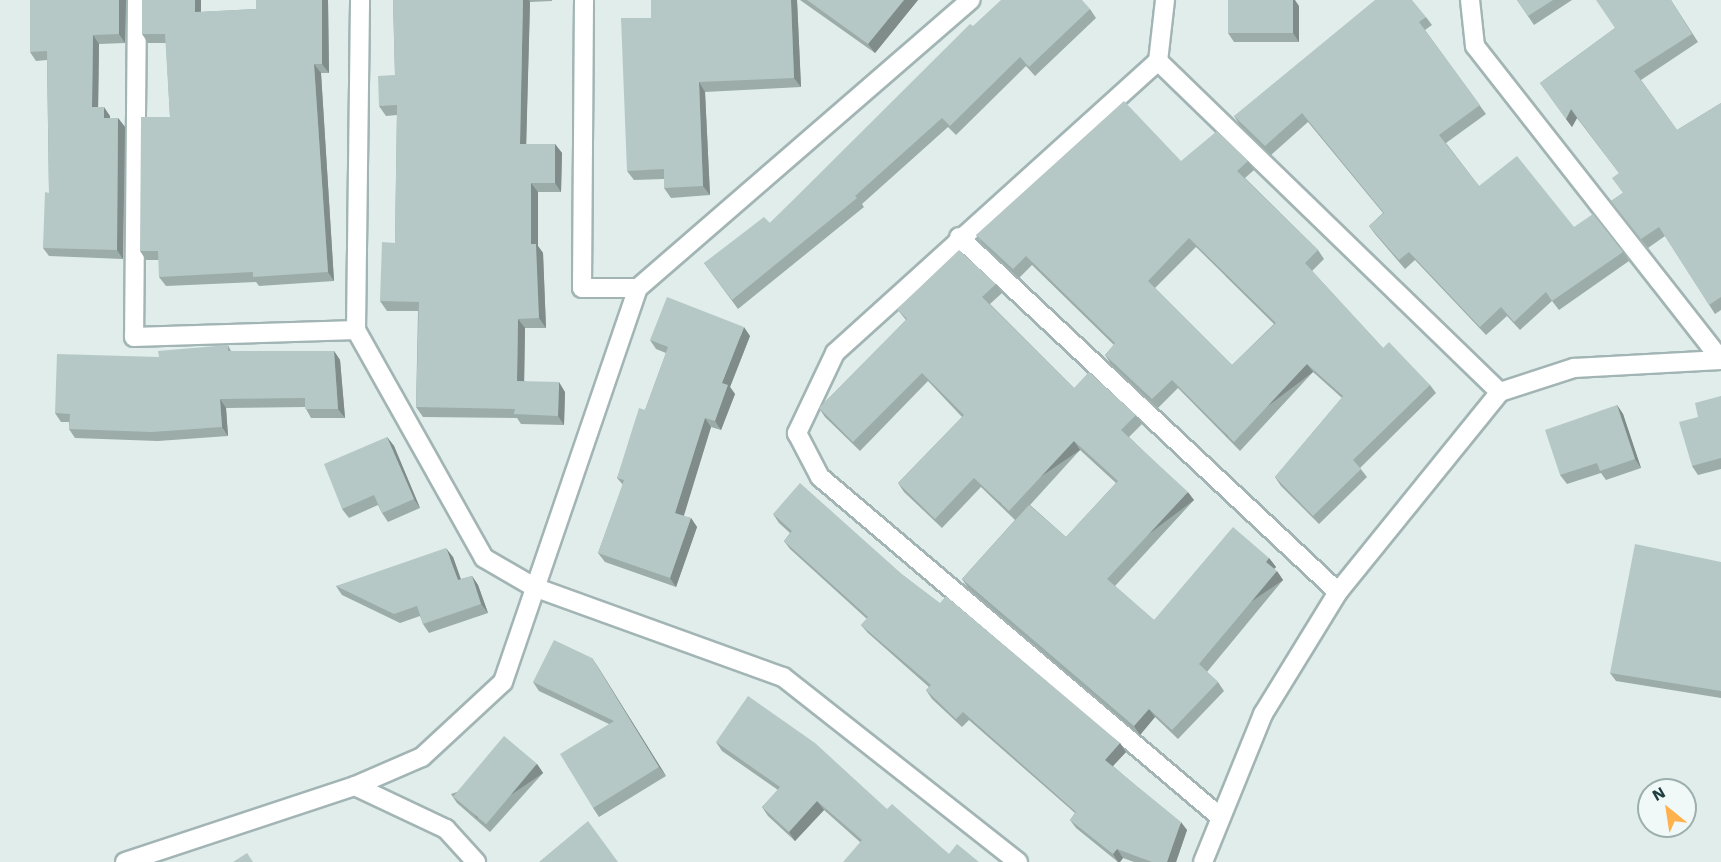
<!DOCTYPE html>
<html>
<head>
<meta charset="utf-8">
<style>
	body { margin:0 }
	#map { position:relative; width:1721px; height:862px; overflow:hidden; background:#e0edeb; font-family:"Work Sans",sans-serif }
	div>[style] { position:absolute }
	[style*='--x'] { left:calc(var(--x)*1px); top:calc(var(--y)*1px); width:calc(var(--w)*1px); rotate:calc(var(--a)*1deg) }
	.roads { filter:drop-shadow(2px 0 #a2b5b4) drop-shadow(-2px 0 #a2b5b4) drop-shadow(0 2px #a2b5b4) drop-shadow(0 -2px #a2b5b4) }
	.minor>* { height:18px; margin:-9px; padding:0 9px; transform-origin:9px; border-radius:9px; background:#fff }
	.wall>* { inset:0; background:#9caca9 }
	.shaded-wall>* { inset:0; background:#7f8c8a; transform-origin:0 0 }
	.building>* { inset:0; background:#b5c8c5; transform-origin:0 0 }
	span { translate:-50% -50%; white-space:nowrap; text-align:center; line-height:1.15; -webkit-text-stroke:4.5px #f1f9f8; paint-order:stroke }
	.north { position:absolute; left:1637px; top:778px; width:60px; height:60px; box-sizing:border-box; background:#f1f9f8; border:2px solid #9daeae; border-radius:50%; rotate:330deg; font-size:16px; font-weight:700; line-height:24px; text-align:center; color:#1f3e3f }
	.north::after { content:''; display:block; margin:auto; width:21px; height:27px; background:#ffb14c; clip-path:polygon(50% 0,100% 100%,50% 72%,0 100%) }
</style>
</head>
<body>
<div id="map">
	<div class="roads">
		<div class="minor">
			<div style="--x:137;--y:0;--w:337;--a:90.5"></div>
			<div style="--x:134;--y:337;--w:222;--a:-1.8"></div>
			<div style="--x:356;--y:330;--w:330;--a:-89.3"></div>
			<div style="--x:584;--y:0;--w:288;--a:90.4"></div>
			<div style="--x:582;--y:288;--w:56;--a:0"></div>
			<div style="--x:1165;--y:0;--w:61;--a:96.5"></div>
			<div style="--x:1158;--y:61;--w:435;--a:137.9"></div>
			<div style="--x:835;--y:353;--w:89;--a:115.4"></div>
			<div style="--x:797;--y:433;--w:50;--a:62.4"></div>
			<div style="--x:820;--y:477;--w:525;--a:40.36"></div>
			<div style="--x:1470;--y:0;--w:46;--a:83.8"></div>
			<div style="--x:1475;--y:46;--w:399;--a:51.9"></div>
			<div style="--x:1158;--y:61;--w:476;--a:44.1"></div>
			<div style="--x:959;--y:237;--w:519;--a:43.13"></div>
			<div style="--x:356;--y:330;--w:261;--a:60.7"></div>
			<div style="--x:484;--y:558;--w:58;--a:30.1"></div>
			<div style="--x:534;--y:587;--w:265;--a:19.9"></div>
			<div style="--x:783;--y:677;--w:299;--a:38.2"></div>
			<div style="--x:355;--y:786;--w:101;--a:25.3"></div>
			<div style="--x:446;--y:829;--w:45;--a:47.7"></div>
			<div style="--x:125;--y:862;--w:242;--a:-18.3"></div>
			<div style="--x:355;--y:786;--w:73;--a:-23.4"></div>
			<div style="--x:422;--y:757;--w:110;--a:-42.8"></div>
			<div style="--x:503;--y:682;--w:416;--a:-71.1"></div>
			<div style="--x:638;--y:288;--w:440;--a:-40.9"></div>
			<div style="--x:1203;--y:862;--w:160;--a:-67.9"></div>
			<div style="--x:1263;--y:714;--w:143;--a:-58.4"></div>
			<div style="--x:1338;--y:592;--w:257;--a:-51"></div>
			<div style="--x:1500;--y:392;--w:78;--a:-18"></div>
			<div style="--x:1574;--y:368;--w:147;--a:-3.1"></div>
		</div>
	</div>
	<div class="wall">
		<div style="clip-path:polygon(30px 0,126px 0,125px 43px,99px 44px,98px 107px,110px 116px,110px 118px,118px 118px,125px 127px,123px 259px,49px 256px,43px 248px,49px 193px,47px 60px,36px 61px,30px 52px)"></div>
		<div style="clip-path:polygon(142px 0,201px 0,201px 12px,256px 9px,256px 0,328px 0,329px 73px,321px 73px,334px 281px,259px 286px,256px 282px,166px 286px,159px 277px,159px 260px,146px 260px,140px 251px,170px 117px,166px 43px,148px 43px,142px 34px)"></div>
		<div style="clip-path:polygon(393px 0,552px 0,552px 1px,530px 2px,526px 144px,555px 144px,562px 153px,561px 192px,538px 192px,538px 246px,543px 253px,546px 328px,525px 328px,524px 381px,565px 392px,564px 425px,521px 424px,517px 418px,423px 417px,416px 407px,418px 311px,387px 311px,380px 301px,395px 243px,397px 115px,386px 116px,379px 106px,395px 75px)"></div>
		<div style="clip-path:polygon(797px 0,801px 87px,705px 92px,710px 195px,671px 198px,664px 188px,664px 179px,634px 180px,627px 171px,651px 18px)"></div>
		<div style="clip-path:polygon(800px 0,918px 0,875px 53px)"></div>
		<div style="clip-path:polygon(1517px 0,1572px 0,1534px 25px)"></div>
		<div style="clip-path:polygon(1671px 0,1698px 42px,1641px 80px,1677px 130px,1721px 103px,1721px 310px,1715px 314px,1665px 236px,1648px 248px,1618px 210px,1611px 201px,1623px 193px,1619px 173px,1577px 118px,1572px 127px,1540px 83px,1615px 28px)"></div>
		<div style="clip-path:polygon(1299px 6px,1299px 42px,1234px 42px,1228px 33px)"></div>
		<div style="clip-path:polygon(1090px 9px,1096px 18px,1035px 76px,1026px 66px,956px 135px,948px 127px,862px 204px,864px 207px,738px 309px,704px 263px,770px 223px,973px 26px)"></div>
		<div style="clip-path:polygon(1426px 17px,1432px 25px,1425px 30px,1486px 114px,1446px 143px,1479px 186px,1574px 227px,1623px 252px,1629px 261px,1559px 310px,1552px 301px,1520px 330px,1507px 316px,1486px 335px,1415px 260px,1405px 269px,1375px 234px,1369px 226px,1383px 213px,1308px 122px,1271px 155px,1240px 125px,1234px 116px)"></div>
		<div style="clip-path:polygon(evenodd,1181px 161px,1248px 161px,1254px 170px,1245px 178px,1318px 250px,1324px 259px,1312px 271px,1383px 348px,1430px 385px,1436px 393px,1360px 468px,1367px 477px,1319px 524px,1281px 486px,1275px 477px,1342px 398px,1313px 372px,1240px 451px,1178px 388px,1158px 408px,1111px 364px,1105px 355px,1114px 345px,1032px 265px,1019px 278px,982px 243px,976px 235px,1181px 161px,1196px 247px,1274px 324px,1232px 365px,1155px 288px,1196px 247px)"></div>
		<div style="clip-path:polygon(evenodd,996px 284px,1002px 293px,990px 304px,1074px 388px,1136px 415px,1142px 424px,1129px 437px,1194px 500px,1115px 586px,1154px 620px,1269px 558px,1276px 567px,1274px 569px,1283px 580px,1207px 672px,1218px 682px,1224px 691px,1178px 739px,1155px 717px,1140px 735px,968px 588px,962px 579px,1015px 520px,981px 487px,942px 528px,904px 492px,898px 483px,962px 417px,928px 381px,860px 451px,825px 417px,819px 408px,906px 320px,897px 309px,996px 284px,1080px 450px,1116px 483px,1066px 537px,1030px 505px,1080px 450px)"></div>
		<div style="clip-path:polygon(750px 336px,730px 387px,735px 394px,721px 430px,711px 427px,683px 516px,691px 518px,697px 527px,676px 587px,605px 562px,598px 553px,623px 485px,617px 478px,645px 410px,666px 353px,656px 349px,650px 340px)"></div>
		<div style="clip-path:polygon(228px 345px,231px 351px,334px 351px,340px 360px,345px 418px,311px 418px,305px 407px,226px 408px,228px 436px,158px 441px,75px 438px,69px 429px,69px 422px,61px 422px,55px 413px,159px 357px)"></div>
		<div style="clip-path:polygon(1721px 396px,1721px 469px,1698px 475px,1692px 466px,1698px 417px)"></div>
		<div style="clip-path:polygon(1617px 405px,1623px 414px,1641px 468px,1606px 480px,1601px 473px,1567px 484px,1560px 475px)"></div>
		<div style="clip-path:polygon(387px 437px,394px 446px,420px 508px,388px 522px,382px 513px,378px 505px,349px 518px,342px 509px)"></div>
		<div style="clip-path:polygon(773px 514px,904px 576px,1120px 743px,1126px 752px,1113px 766px,1187px 830px,1176px 862px,1134px 862px,1123px 858px,1120px 862px,1118px 862px,1076px 828px,1070px 820px,1075px 813px,969px 720px,962px 727px,932px 699px,926px 690px,929px 687px,868px 633px,861px 625px,867px 619px,790px 549px,784px 541px,790px 533px,779px 523px)"></div>
		<div style="clip-path:polygon(453px 557px,461px 579px,472px 576px,478px 585px,488px 613px,429px 633px,423px 624px,420px 616px,400px 623px,342px 595px,336px 586px)"></div>
		<div style="clip-path:polygon(1721px 562px,1721px 698px,1616px 681px,1610px 673px)"></div>
		<div style="clip-path:polygon(592px 658px,666px 776px,599px 817px,593px 808px,609px 724px,539px 691px,533px 682px)"></div>
		<div style="clip-path:polygon(716px 742px,887px 809px,949px 854px,979px 862px,860px 842px,824px 810px,795px 841px,768px 816px,762px 807px,778px 790px,722px 751px)"></div>
		<div style="clip-path:polygon(537px 764px,543px 773px,490px 832px,457px 803px,451px 794px)"></div>
	</div>
	<div class="shaded-wall">
		<div style="clip-path:polygon(119px 0,126px 0,125px 43px,119px 34px)"></div>
		<div style="clip-path:polygon(195px 0,201px 0,201px 21px,195px 12px)"></div>
		<div style="clip-path:polygon(322px 0,328px 0,329px 73px,322px 64px)"></div>
		<div style="clip-path:polygon(523px 0,529px 0,530px 2px,526px 153px,520px 144px)"></div>
		<div style="clip-path:polygon(791px 0,797px 0,801px 87px,794px 78px)"></div>
		<div style="clip-path:polygon(904px 0,918px 0,875px 53px,868px 44px)"></div>
		<div style="clip-path:polygon(1293px 0,1295px 0,1299px 6px,1299px 42px,1293px 33px)"></div>
		<div style="clip-path:polygon(93px 35px,99px 44px,98px 116px,92px 107px)"></div>
		<div style="clip-path:polygon(314px 64px,321px 73px,334px 281px,328px 272px)"></div>
		<div style="clip-path:polygon(699px 82px,705px 92px,710px 195px,703px 186px)"></div>
		<div style="clip-path:polygon(104px 107px,110px 116px,110px 127px,104px 118px)"></div>
		<div style="clip-path:polygon(1571px 109px,1577px 118px,1572px 127px,1566px 119px)"></div>
		<div style="clip-path:polygon(118px 118px,125px 127px,123px 259px,117px 250px)"></div>
		<div style="clip-path:polygon(555px 144px,562px 153px,561px 192px,555px 183px)"></div>
		<div style="clip-path:polygon(531px 183px,538px 192px,538px 246px,543px 253px,546px 328px,539px 318px,531px 244px)"></div>
		<div style="clip-path:polygon(518px 319px,525px 328px,524px 390px,517px 381px)"></div>
		<div style="clip-path:polygon(744px 327px,750px 336px,730px 387px,735px 394px,721px 430px,715px 421px,722px 383px)"></div>
		<div style="clip-path:polygon(334px 351px,340px 360px,345px 418px,338px 409px)"></div>
		<div style="left:1307px;top:364px;width:10px;height:107px;rotate:53deg"></div>
		<div style="clip-path:polygon(559px 382px,565px 392px,564px 425px,558px 416px)"></div>
		<div style="clip-path:polygon(220px 399px,226px 408px,228px 436px,222px 427px)"></div>
		<div style="clip-path:polygon(1617px 405px,1623px 414px,1641px 468px,1635px 459px)"></div>
		<div style="clip-path:polygon(705px 418px,711px 427px,682px 522px,675px 513px)"></div>
		<div style="clip-path:polygon(387px 437px,394px 446px,420px 508px,414px 499px)"></div>
		<div style="left:1074px;top:441px;width:11px;height:96px;rotate:56deg"></div>
		<div style="left:1188px;top:492px;width:10px;height:119px;rotate:53deg"></div>
		<div style="clip-path:polygon(691px 518px,697px 527px,676px 587px,670px 578px)"></div>
		<div style="clip-path:polygon(446px 548px,453px 557px,464px 589px,458px 580px)"></div>
		<div style="clip-path:polygon(1269px 558px,1276px 567px,1272px 571px,1266px 562px)"></div>
		<div style="left:1277px;top:571px;width:11px;height:121px;rotate:56deg"></div>
		<div style="clip-path:polygon(472px 576px,478px 585px,488px 613px,481px 604px)"></div>
		<div style="clip-path:polygon(592px 658px,598px 667px,666px 776px,659px 767px)"></div>
		<div style="clip-path:polygon(1149px 709px,1155px 717px,1140px 735px,1134px 726px)"></div>
		<div style="clip-path:polygon(1120px 743px,1126px 752px,1111px 768px,1105px 760px)"></div>
		<div style="left:537px;top:764px;width:11px;height:80px;rotate:56deg"></div>
		<div style="clip-path:polygon(817px 801px,824px 810px,795px 841px,789px 832px)"></div>
		<div style="clip-path:polygon(1181px 822px,1187px 830px,1176px 862px,1167px 862px)"></div>
		<div style="clip-path:polygon(1117px 849px,1123px 858px,1120px 862px,1118px 862px,1113px 854px)"></div>
	</div>
	<div class="building">
		<div style="clip-path:polygon(30px 0,119px 0,119px 34px,93px 35px,92px 107px,104px 107px,104px 118px,118px 118px,117px 250px,43px 248px,45px 192px,49px 193px,47px 51px,30px 52px)"></div>
		<div style="clip-path:polygon(142px 0,195px 0,195px 12px,256px 9px,256px 0,322px 0,322px 64px,314px 64px,328px 272px,253px 277px,253px 272px,159px 277px,158px 251px,140px 251px,141px 117px,170px 117px,165px 34px,142px 34px)"></div>
		<div style="clip-path:polygon(393px 0,523px 0,520px 144px,555px 144px,555px 183px,531px 183px,531px 244px,536px 244px,539px 318px,518px 319px,517px 381px,559px 382px,558px 416px,514px 414px,515px 409px,416px 407px,419px 302px,380px 301px,382px 242px,395px 243px,397px 105px,379px 106px,378px 76px,395px 75px)"></div>
		<div style="clip-path:polygon(651px 0,791px 0,794px 78px,699px 82px,703px 186px,664px 188px,664px 169px,627px 171px,621px 18px,651px 18px)"></div>
		<div style="clip-path:polygon(807px 0,904px 0,868px 44px)"></div>
		<div style="clip-path:polygon(1001px 0,1082px 0,1090px 9px,1029px 67px,1020px 57px,950px 126px,942px 118px,855px 196px,857px 198px,732px 300px,704px 263px,764px 217px,770px 223px,970px 24px,973px 26px)"></div>
		<div style="left:1228px;top:0;width:65px;height:33px"></div>
		<div style="clip-path:polygon(1375px 0,1412px 0,1426px 17px,1419px 22px,1480px 105px,1439px 135px,1479px 186px,1517px 156px,1574px 227px,1593px 214px,1623px 252px,1552px 301px,1546px 292px,1514px 322px,1501px 307px,1480px 327px,1409px 252px,1399px 260px,1369px 226px,1384px 213px,1302px 113px,1265px 146px,1234px 116px)"></div>
		<div style="clip-path:polygon(1517px 0,1553px 0,1528px 16px)"></div>
		<div style="clip-path:polygon(1596px 0,1671px 0,1692px 34px,1634px 71px,1677px 130px,1721px 103px,1721px 297px,1709px 305px,1659px 227px,1641px 239px,1611px 201px,1623px 193px,1612px 178px,1619px 173px,1571px 109px,1566px 119px,1540px 83px,1615px 28px)"></div>
		<div style="clip-path:polygon(evenodd,1124px 101px,1181px 161px,1217px 131px,1248px 161px,1237px 171px,1318px 250px,1305px 263px,1383px 348px,1389px 342px,1430px 385px,1353px 460px,1361px 469px,1313px 516px,1275px 477px,1343px 396px,1307px 364px,1234px 442px,1172px 380px,1152px 399px,1105px 355px,1115px 343px,1026px 256px,1013px 269px,976px 235px,1124px 101px,1189px 238px,1276px 323px,1232px 365px,1148px 281px,1189px 238px)"></div>
		<div style="clip-path:polygon(959px 250px,996px 284px,982px 297px,1074px 388px,1089px 372px,1136px 415px,1121px 430px,1188px 492px,1107px 579px,1154px 620px,1233px 527px,1269px 558px,1266px 562px,1277px 571px,1199px 664px,1218px 682px,1172px 730px,1149px 709px,1134px 726px,962px 579px,1029px 505px,1066px 537px,1118px 481px,1074px 441px,1009px 511px,974px 478px,935px 519px,898px 483px,964px 415px,922px 373px,853px 442px,819px 408px,907px 319px,897px 309px)"></div>
		<div style="clip-path:polygon(667px 297px,744px 327px,722px 383px,728px 385px,715px 421px,705px 418px,675px 513px,691px 518px,670px 578px,598px 553px,624px 480px,617px 478px,639px 408px,645px 410px,668px 347px,650px 340px)"></div>
		<div style="clip-path:polygon(228px 345px,228px 351px,334px 351px,338px 409px,305px 409px,305px 398px,220px 399px,222px 427px,152px 432px,69px 429px,70px 414px,55px 413px,57px 354px,159px 357px,158px 351px)"></div>
		<div style="clip-path:polygon(1721px 396px,1721px 458px,1692px 466px,1679px 422px,1698px 417px,1695px 403px)"></div>
		<div style="clip-path:polygon(1617px 405px,1635px 459px,1600px 471px,1597px 463px,1560px 475px,1545px 430px)"></div>
		<div style="clip-path:polygon(387px 437px,414px 499px,382px 513px,374px 495px,342px 509px,324px 464px)"></div>
		<div style="clip-path:polygon(800px 483px,904px 576px,940px 603px,946px 596px,1120px 743px,1105px 760px,1181px 822px,1167px 862px,1152px 862px,1117px 849px,1113px 854px,1070px 820px,1076px 812px,963px 712px,956px 719px,926px 690px,931px 685px,861px 625px,868px 617px,784px 541px,792px 531px,773px 514px)"></div>
		<div style="clip-path:polygon(1635px 544px,1721px 562px,1721px 691px,1610px 673px)"></div>
		<div style="clip-path:polygon(446px 548px,458px 580px,472px 576px,481px 604px,423px 624px,417px 606px,394px 614px,336px 586px)"></div>
		<div style="clip-path:polygon(554px 640px,592px 658px,659px 767px,593px 808px,560px 754px,614px 721px,533px 682px)"></div>
		<div style="clip-path:polygon(748px 696px,815px 743px,887px 809px,892px 804px,949px 854px,957px 844px,979px 862px,843px 862px,862px 840px,817px 801px,789px 832px,762px 807px,780px 787px,716px 742px)"></div>
		<div style="left:504px;top:736px;width:43px;height:79px;rotate:40deg"></div>
		<div style="clip-path:polygon(588px 821px,618px 862px,539px 862px)"></div>
		<div style="clip-path:polygon(247px 853px,253px 862px,233px 862px)"></div>
	</div>
	<div class="north">N</div>
</div>
</body>
</html>
